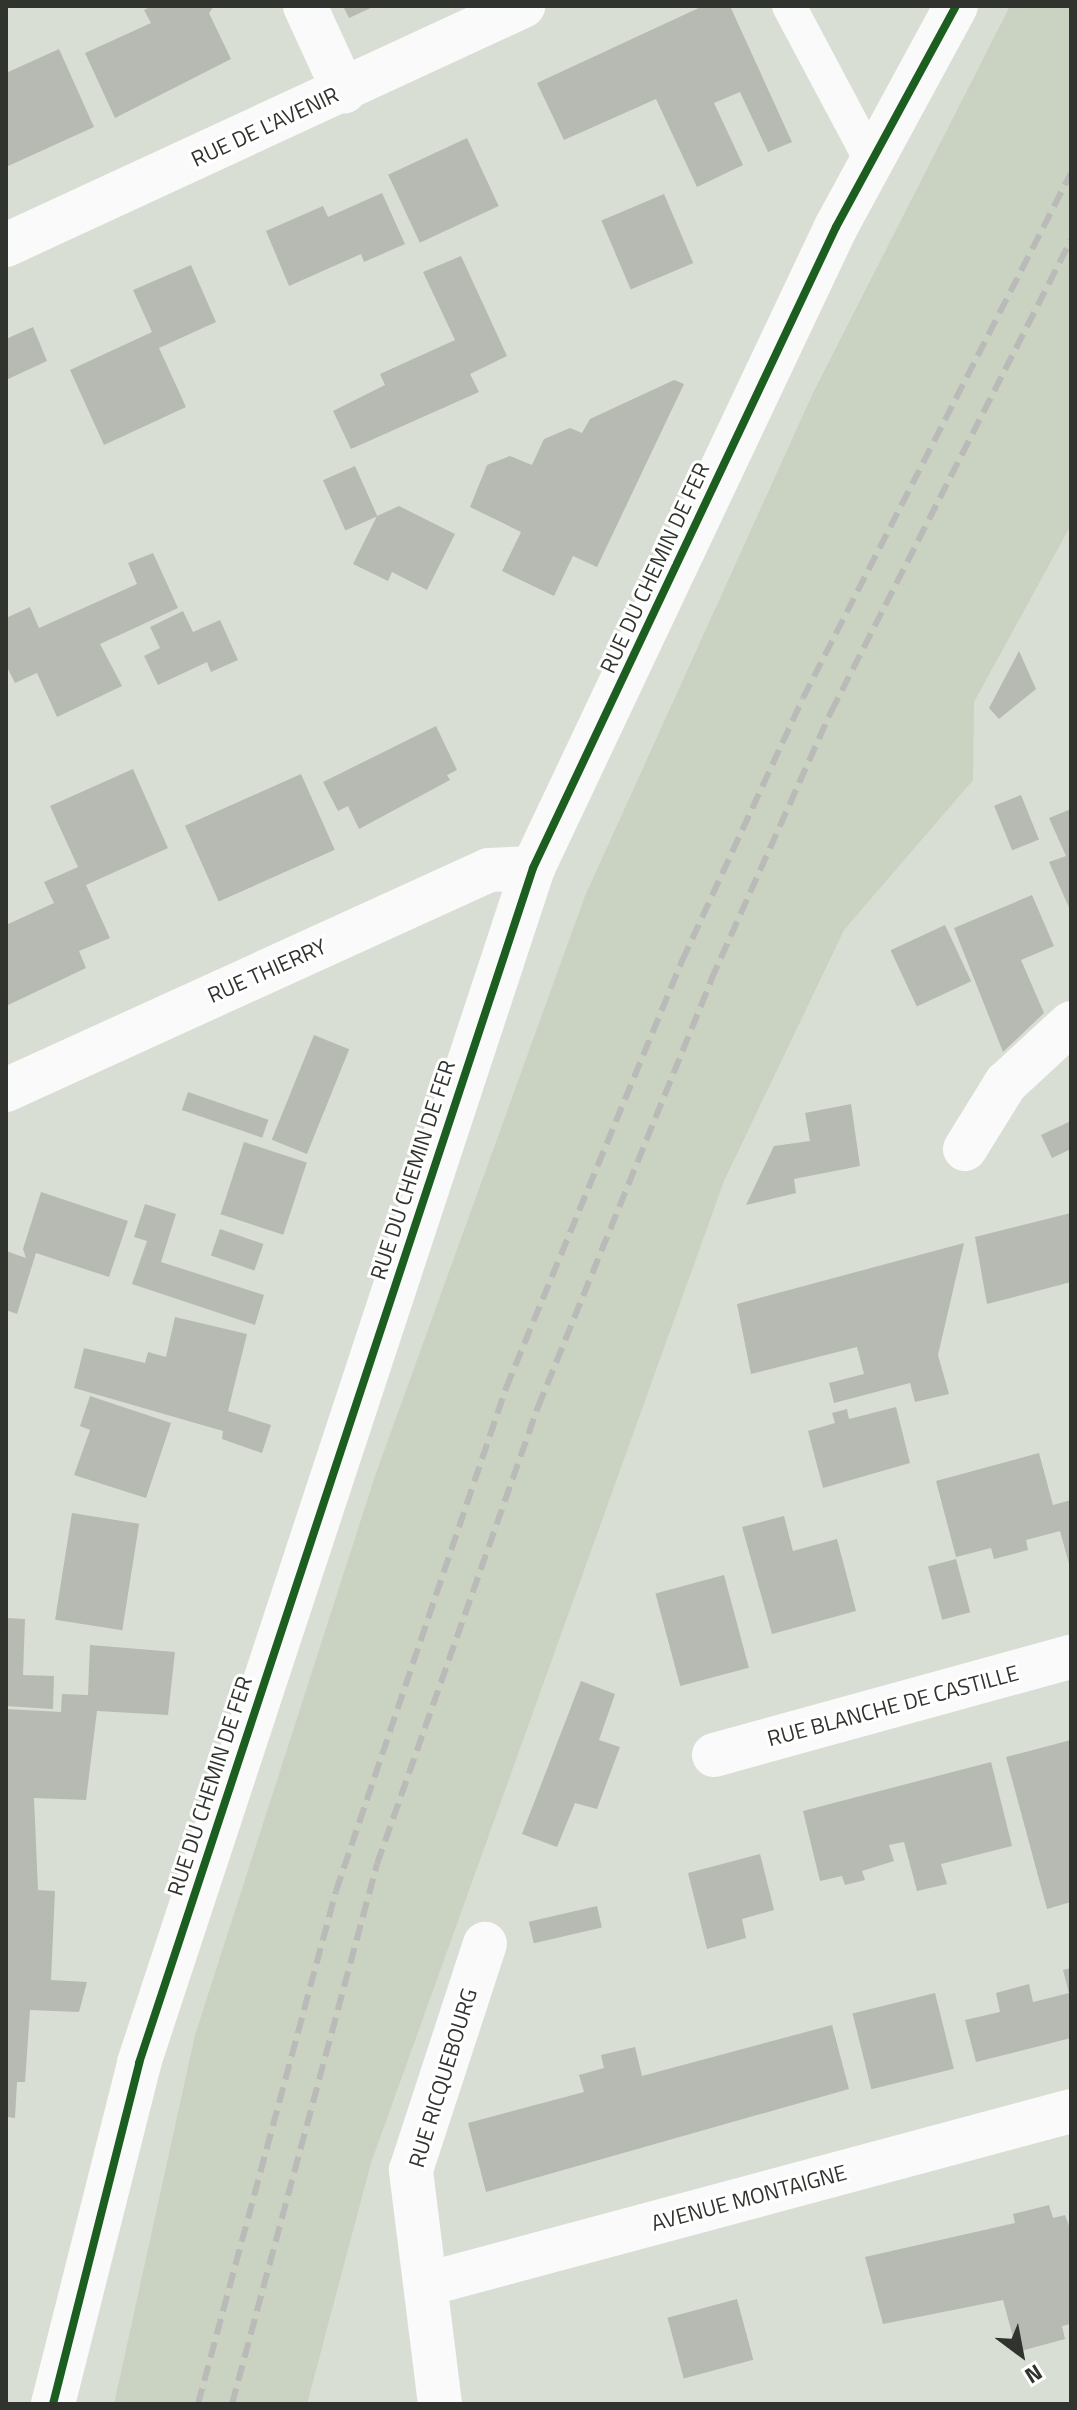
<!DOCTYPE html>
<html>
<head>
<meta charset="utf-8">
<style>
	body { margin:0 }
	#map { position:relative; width:1077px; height:2410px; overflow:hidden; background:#d9ded4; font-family:"Titillium Web",sans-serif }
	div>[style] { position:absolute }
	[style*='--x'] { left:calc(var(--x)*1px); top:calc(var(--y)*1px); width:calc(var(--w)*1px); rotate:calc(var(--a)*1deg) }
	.built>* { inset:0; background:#cad2c2 }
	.building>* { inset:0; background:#b6bab2; transform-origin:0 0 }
	.service>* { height:34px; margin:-17px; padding:0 17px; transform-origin:17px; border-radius:17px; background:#f9faf9 }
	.minor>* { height:44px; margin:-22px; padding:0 22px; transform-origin:22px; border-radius:22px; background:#f9faf9 }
	.rail>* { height:6px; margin-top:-3px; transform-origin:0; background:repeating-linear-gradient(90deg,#babab8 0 16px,transparent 0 24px) }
	.cycleway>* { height:8px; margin:-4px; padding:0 4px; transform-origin:4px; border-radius:4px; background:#1b5e20 }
	span { translate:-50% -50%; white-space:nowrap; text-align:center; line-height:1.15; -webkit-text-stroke:6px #fff; paint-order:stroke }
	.street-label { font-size:22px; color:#31342e }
	.frame { position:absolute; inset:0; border:8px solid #31342e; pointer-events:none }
	.north { position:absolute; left:981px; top:2314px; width:80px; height:80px; -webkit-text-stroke:6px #fff; paint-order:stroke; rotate:148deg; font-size:22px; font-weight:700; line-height:32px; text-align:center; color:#31342e }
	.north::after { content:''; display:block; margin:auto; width:28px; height:36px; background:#31342e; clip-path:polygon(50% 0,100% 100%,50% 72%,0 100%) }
</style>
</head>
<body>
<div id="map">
	<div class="built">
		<div style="clip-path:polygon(1010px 6px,1071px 6px,1071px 525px,974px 702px,973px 780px,844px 930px,724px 1181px,371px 2163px,307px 2404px,114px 2404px,195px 2035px,375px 1476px,585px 896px,813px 393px)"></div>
	</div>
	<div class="building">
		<div style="clip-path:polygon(152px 6px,214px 6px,209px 13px,231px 59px,115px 118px,85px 53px,151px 23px,144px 10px)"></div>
		<div style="clip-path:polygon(343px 6px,375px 6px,349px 18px)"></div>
		<div style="clip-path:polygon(703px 6px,730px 6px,792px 142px,768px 152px,740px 92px,714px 103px,743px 165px,697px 187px,656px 99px,564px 140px,537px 83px)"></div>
		<div style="clip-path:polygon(59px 49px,94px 127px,6px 167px,6px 73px)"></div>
		<div style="left:467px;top:138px;width:75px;height:87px;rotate:65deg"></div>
		<div style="clip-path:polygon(382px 193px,405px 244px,364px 262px,361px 254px,289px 286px,266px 231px,323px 206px,328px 217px)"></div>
		<div style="left:664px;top:194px;width:75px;height:68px;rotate:67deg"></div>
		<div style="clip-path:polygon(461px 256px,507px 356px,470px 374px,479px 392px,351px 449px,333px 411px,385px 385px,380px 374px,455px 340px,423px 272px)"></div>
		<div style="clip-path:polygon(191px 265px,216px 322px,159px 348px,186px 407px,104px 445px,70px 370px,152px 332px,133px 290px)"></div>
		<div style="clip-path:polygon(33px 327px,47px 361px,6px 380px,6px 339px)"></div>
		<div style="clip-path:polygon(674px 380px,684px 384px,597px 567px,573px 556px,554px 596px,502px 571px,521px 532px,470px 507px,487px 465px,510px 456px,532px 465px,544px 439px,570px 428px,582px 433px,590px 419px)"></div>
		<div style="left:355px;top:466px;width:55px;height:35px;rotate:66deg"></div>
		<div style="clip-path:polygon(399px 506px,455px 534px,427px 590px,392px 572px,388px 581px,353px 564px,377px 516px)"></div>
		<div style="clip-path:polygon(153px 553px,178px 608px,100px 644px,122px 686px,57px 717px,37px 673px,15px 683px,6px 665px,6px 618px,30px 607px,39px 628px,137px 584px,128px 563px)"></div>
		<div style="clip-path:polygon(183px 611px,193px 632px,220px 620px,238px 660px,211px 672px,207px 662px,158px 685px,144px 656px,160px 648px,150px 627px)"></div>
		<div style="clip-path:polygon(1019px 651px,1036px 689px,999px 719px,989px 708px)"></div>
		<div style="clip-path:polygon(436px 726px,457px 770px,447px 775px,450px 780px,359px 829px,348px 806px,338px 811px,323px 782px)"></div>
		<div style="clip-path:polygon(133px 769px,168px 848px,86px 885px,110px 938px,79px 951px,86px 968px,6px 1006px,6px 925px,54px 903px,44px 882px,78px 867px,50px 806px)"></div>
		<div style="left:301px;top:774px;width:83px;height:127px;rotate:66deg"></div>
		<div style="left:1021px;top:795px;width:48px;height:29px;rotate:68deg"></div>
		<div style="clip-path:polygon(1071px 809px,1071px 912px,1049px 862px,1066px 856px,1049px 818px)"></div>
		<div style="clip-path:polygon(1032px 895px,1054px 946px,1021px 960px,1044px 1013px,1003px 1052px,954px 928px)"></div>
		<div style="left:945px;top:925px;width:62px;height:60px;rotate:65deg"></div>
		<div style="left:314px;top:1035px;width:38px;height:113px;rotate:22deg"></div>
		<div style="left:188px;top:1092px;width:85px;height:19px;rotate:19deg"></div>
		<div style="clip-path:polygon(851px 1104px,860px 1166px,794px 1179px,796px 1193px,746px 1205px,774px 1146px,810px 1141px,805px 1113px)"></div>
		<div style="clip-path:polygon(1071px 1121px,1071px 1149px,1052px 1158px,1041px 1135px)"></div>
		<div style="left:244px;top:1142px;width:66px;height:76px;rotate:18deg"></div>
		<div style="clip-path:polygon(41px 1192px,128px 1221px,109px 1277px,36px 1253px,17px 1314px,6px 1310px,6px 1251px,26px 1258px,23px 1249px)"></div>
		<div style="clip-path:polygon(145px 1204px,176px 1214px,161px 1262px,264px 1295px,255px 1325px,132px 1284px,147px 1241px,134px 1237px)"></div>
		<div style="clip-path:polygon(1071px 1213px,1071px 1282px,987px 1304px,975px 1237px)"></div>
		<div style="left:220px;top:1229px;width:46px;height:28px;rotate:19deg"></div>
		<div style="clip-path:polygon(964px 1243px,938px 1355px,949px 1394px,915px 1402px,910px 1383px,834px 1403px,829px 1383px,864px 1374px,857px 1347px,751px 1374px,737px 1304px)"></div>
		<div style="clip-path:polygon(175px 1317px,247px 1334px,228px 1411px,271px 1425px,262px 1453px,222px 1439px,223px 1431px,74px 1388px,84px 1348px,145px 1363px,148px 1352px,166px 1357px)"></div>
		<div style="clip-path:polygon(90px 1396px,171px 1423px,146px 1498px,74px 1475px,90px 1430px,80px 1426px)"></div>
		<div style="clip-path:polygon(896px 1407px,910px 1463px,823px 1488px,808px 1431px,835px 1423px,832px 1413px,847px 1409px,849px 1419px)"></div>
		<div style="clip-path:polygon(1039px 1453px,1053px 1505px,1071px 1500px,1071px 1571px,1060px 1531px,1026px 1540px,1028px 1550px,994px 1559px,991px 1548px,956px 1557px,936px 1481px)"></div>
		<div style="left:72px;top:1513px;width:68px;height:108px;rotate:9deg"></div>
		<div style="clip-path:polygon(784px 1516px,793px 1551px,837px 1539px,856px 1611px,772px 1634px,742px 1527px)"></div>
		<div style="left:956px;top:1559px;width:55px;height:29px;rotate:75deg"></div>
		<div style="left:724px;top:1575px;width:96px;height:71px;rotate:75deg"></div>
		<div style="clip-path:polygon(6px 1618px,25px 1619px,23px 1675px,54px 1676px,53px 1709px,6px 1706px)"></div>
		<div style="clip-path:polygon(90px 1645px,175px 1652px,168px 1715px,97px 1711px,86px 1800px,34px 1798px,38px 1890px,55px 1891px,51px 1980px,87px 1982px,79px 2012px,30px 2010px,25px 2082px,17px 2082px,15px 2118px,6px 2117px,6px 1709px,61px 1712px,62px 1694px,88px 1695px)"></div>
		<div style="clip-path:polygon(581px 1681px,615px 1694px,599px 1740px,620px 1747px,597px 1809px,575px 1803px,557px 1847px,522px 1834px)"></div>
		<div style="clip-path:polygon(1071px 1740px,1071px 1902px,1047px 1909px,1006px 1757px)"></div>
		<div style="clip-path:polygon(991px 1762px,1012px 1846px,941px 1864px,947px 1884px,917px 1891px,904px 1842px,889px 1845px,894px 1861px,862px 1871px,865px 1880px,845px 1885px,842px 1876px,820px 1881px,803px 1811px)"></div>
		<div style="clip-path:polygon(760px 1854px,774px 1910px,742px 1919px,746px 1938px,707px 1949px,688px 1873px)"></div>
		<div style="left:597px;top:1906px;width:22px;height:70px;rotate:77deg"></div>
		<div style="clip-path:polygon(1071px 1968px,1071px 2038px,976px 2062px,965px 2020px,1000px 2012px,996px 1993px,1029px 1984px,1033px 2002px,1069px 1993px,1063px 1970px)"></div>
		<div style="left:935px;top:1993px;width:78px;height:85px;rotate:76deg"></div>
		<div style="clip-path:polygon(832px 2025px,849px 2089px,486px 2192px,468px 2123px,584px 2092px,579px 2075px,604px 2068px,601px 2055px,635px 2047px,642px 2076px)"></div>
		<div style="clip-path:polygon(1049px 2205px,1053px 2218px,1065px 2215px,1071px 2231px,1071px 2324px,1062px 2326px,1065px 2339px,1017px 2352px,1003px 2300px,883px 2324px,865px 2257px,1015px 2223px,1013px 2214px)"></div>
		<div style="left:737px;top:2299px;width:63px;height:72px;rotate:75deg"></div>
	</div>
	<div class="service">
		<div style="--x:789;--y:6;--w:174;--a:62"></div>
	</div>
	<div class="minor">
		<div style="--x:305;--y:6;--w:94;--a:65.4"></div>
		<div style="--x:6;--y:245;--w:570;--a:-24.81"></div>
		<div style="--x:6;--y:1090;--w:531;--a:-24.49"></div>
		<div style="--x:489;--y:870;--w:44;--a:-2.6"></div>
		<div style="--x:965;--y:1149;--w:78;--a:-58.2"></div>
		<div style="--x:1006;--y:1083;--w:88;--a:-42.7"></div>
		<div style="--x:714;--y:1755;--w:370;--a:-15.4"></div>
		<div style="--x:427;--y:2284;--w:667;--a:-15.04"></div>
		<div style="--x:53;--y:2404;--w:352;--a:-75.8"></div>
		<div style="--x:139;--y:2063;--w:1258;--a:-71.75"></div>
		<div style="--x:533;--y:868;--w:709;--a:-64.7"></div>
		<div style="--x:836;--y:227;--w:251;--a:-61.5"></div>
		<div style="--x:440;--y:2404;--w:236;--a:-97.1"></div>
		<div style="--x:411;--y:2170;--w:238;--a:-71.9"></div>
	</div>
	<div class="rail">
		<div style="--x:198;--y:2404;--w:531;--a:-74.94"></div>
		<div style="--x:336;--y:1891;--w:531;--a:-71.33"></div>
		<div style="--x:506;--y:1388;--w:462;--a:-67.6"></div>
		<div style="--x:682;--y:961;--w:289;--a:-65.3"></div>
		<div style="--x:803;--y:698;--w:589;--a:-62.96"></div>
		<div style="--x:232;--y:2404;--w:559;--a:-74.97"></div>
		<div style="--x:377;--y:1864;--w:485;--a:-70.6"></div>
		<div style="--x:538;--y:1407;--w:461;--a:-67.9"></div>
		<div style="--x:711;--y:980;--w:294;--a:-65.9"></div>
		<div style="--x:831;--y:712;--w:530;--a:-63.05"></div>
	</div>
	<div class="cycleway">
		<div style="--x:53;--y:2404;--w:352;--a:-75.8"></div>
		<div style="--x:139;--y:2063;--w:1258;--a:-71.75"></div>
		<div style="--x:533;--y:868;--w:709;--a:-64.7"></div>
		<div style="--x:836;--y:227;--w:251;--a:-61.5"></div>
	</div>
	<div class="street-label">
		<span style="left:265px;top:127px;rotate:-25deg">RUE DE L'AVENIR</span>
		<span style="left:655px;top:568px;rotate:-65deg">RUE DU CHEMIN DE FER</span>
		<span style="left:267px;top:971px;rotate:-24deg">RUE THIERRY</span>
		<span style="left:413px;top:1170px;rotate:-72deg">RUE DU CHEMIN DE FER</span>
		<span style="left:893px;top:1706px;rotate:-15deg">RUE BLANCHE DE CASTILLE</span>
		<span style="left:210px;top:1786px;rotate:-72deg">RUE DU CHEMIN DE FER</span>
		<span style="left:443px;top:2078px;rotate:-73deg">RUE RICQUEBOURG</span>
		<span style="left:749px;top:2198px;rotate:-15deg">AVENUE MONTAIGNE</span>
	</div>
	<div class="frame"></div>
	<div class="north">N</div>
</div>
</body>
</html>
